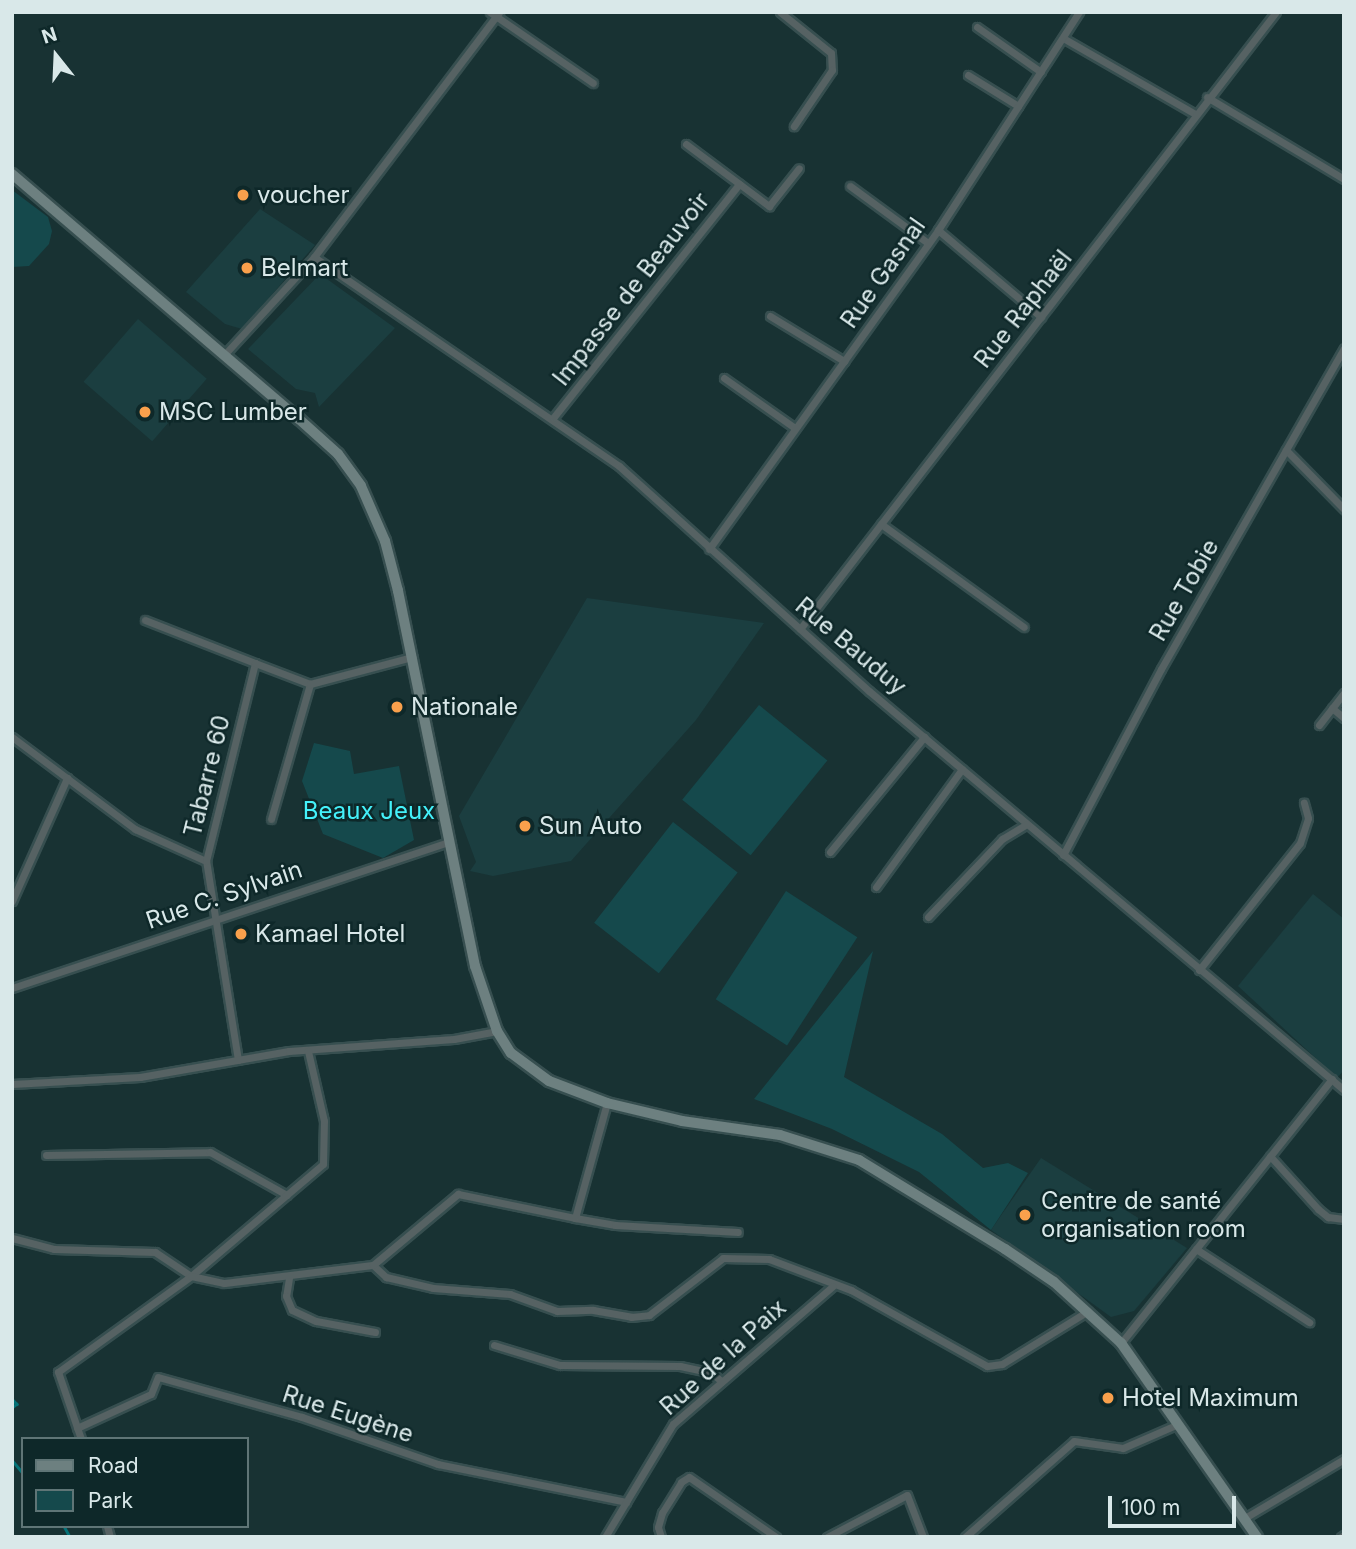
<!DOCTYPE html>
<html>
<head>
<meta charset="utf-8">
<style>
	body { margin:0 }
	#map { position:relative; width:1356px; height:1549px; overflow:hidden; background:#183233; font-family:Inter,sans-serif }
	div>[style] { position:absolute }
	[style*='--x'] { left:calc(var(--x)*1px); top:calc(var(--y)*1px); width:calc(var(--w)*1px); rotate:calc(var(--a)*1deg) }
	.built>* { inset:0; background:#1b3e40; transform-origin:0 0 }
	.green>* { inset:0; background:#15494c; transform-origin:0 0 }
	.stream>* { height:2.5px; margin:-1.25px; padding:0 1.25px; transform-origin:1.25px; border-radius:1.25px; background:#047277 }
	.roads { filter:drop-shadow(2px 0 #374f50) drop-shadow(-2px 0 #374f50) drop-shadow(0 2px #374f50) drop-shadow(0 -2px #374f50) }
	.minor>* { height:7px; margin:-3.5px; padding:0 3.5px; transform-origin:3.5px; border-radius:3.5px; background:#566263 }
	.secondary>* { height:10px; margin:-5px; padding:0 5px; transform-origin:5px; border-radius:5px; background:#6d8080 }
	.dots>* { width:19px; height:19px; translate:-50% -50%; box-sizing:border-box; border:4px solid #0e2829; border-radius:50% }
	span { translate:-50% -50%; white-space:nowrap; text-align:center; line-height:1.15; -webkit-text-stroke:5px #0e2829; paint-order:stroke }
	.poi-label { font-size:24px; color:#d9e8e9 }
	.left { translate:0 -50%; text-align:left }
	.street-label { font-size:24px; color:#d9e8e9 }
	.park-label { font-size:24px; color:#44f1fa }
	.frame { position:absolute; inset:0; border:14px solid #d9e8e9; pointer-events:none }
	.legend { position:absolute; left:21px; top:1437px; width:228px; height:91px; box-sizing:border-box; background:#0e2829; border:2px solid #5f7576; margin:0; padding:9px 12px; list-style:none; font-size:21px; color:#d9e8e9 }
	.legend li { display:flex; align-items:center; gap:14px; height:35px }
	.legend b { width:35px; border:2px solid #5f7576 }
	.north { position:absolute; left:21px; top:21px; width:70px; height:70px; -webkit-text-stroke:5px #0e2829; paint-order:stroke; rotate:342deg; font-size:19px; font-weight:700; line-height:28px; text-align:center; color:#d9e8e9 }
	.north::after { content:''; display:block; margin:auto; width:24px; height:32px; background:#d9e8e9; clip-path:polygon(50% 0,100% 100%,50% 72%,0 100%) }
	.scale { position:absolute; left:1108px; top:1496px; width:128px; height:32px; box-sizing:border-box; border:4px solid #d9e8e9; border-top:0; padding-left:9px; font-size:21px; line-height:24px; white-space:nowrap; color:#d9e8e9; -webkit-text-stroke:5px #0e2829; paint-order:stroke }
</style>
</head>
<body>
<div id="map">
	<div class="built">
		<div style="clip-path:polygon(260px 209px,315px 245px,242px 329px,225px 324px,186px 292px)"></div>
		<div style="clip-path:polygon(320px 274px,395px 328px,319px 407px,315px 393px,296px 389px,248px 349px)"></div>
		<div style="left:138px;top:319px;width:91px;height:83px;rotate:41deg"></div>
		<div style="clip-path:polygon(587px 598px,764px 623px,696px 720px,571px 861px,493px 876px,470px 871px,476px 862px,459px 816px)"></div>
		<div style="clip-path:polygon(1313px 894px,1344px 919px,1344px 1070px,1337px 1078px,1238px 986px)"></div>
		<div style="clip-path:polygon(1041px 1158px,1187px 1248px,1134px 1311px,1111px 1317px,991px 1230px)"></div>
	</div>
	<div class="green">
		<div style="clip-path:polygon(12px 190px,48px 217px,52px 231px,49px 244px,29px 266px,12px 267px)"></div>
		<div style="left:759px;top:705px;width:88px;height:122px;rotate:39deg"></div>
		<div style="clip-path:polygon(314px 743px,350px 751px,354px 774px,399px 766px,414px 840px,383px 858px,323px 834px,302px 781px)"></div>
		<div style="left:673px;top:822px;width:82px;height:128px;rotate:38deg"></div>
		<div style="left:786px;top:891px;width:85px;height:129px;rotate:33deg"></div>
		<div style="clip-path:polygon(873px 951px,844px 1077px,942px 1134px,983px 1168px,1008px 1163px,1028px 1173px,991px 1230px,919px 1172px,832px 1129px,754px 1099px)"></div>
	</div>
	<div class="stream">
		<div style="--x:12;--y:1399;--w:7;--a:45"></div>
		<div style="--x:17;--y:1404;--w:6;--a:141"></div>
		<div style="--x:12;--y:1460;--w:17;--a:50"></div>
		<div style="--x:64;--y:1526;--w:13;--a:61"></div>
	</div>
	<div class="roads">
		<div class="minor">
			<div style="--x:490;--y:12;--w:125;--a:34.6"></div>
			<div style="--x:780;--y:12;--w:65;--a:38.8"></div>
			<div style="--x:831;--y:53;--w:17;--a:87"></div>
			<div style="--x:832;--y:70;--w:68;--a:124.2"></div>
			<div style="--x:977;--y:27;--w:78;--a:35.1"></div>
			<div style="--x:1063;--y:38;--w:152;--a:29.9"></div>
			<div style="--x:968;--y:75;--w:59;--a:31.8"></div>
			<div style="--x:1207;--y:97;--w:160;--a:30.9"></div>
			<div style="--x:686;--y:144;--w:104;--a:36.8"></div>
			<div style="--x:769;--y:206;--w:48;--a:-51.7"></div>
			<div style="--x:850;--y:186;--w:97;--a:36.2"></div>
			<div style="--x:938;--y:230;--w:135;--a:40.2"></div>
			<div style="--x:314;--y:257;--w:370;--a:34.4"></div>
			<div style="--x:619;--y:466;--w:336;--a:42"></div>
			<div style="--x:869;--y:691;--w:620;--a:40.03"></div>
			<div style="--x:770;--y:316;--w:87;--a:31.3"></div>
			<div style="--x:224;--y:355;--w:133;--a:-47.4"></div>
			<div style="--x:314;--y:257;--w:307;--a:-52.9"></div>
			<div style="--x:724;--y:378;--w:87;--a:35.2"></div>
			<div style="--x:553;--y:418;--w:299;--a:-51.5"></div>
			<div style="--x:1286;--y:450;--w:83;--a:45.5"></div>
			<div style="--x:881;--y:524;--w:176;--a:35.8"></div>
			<div style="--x:709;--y:549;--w:393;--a:-54.3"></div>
			<div style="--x:938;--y:230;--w:260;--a:-57.1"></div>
			<div style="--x:145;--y:620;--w:118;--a:21.4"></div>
			<div style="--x:800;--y:629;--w:779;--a:-52.35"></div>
			<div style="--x:1332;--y:708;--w:16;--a:40"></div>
			<div style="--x:1319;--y:725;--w:41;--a:-52"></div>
			<div style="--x:12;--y:737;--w:154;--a:36.8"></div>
			<div style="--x:135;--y:829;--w:78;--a:24.3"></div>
			<div style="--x:271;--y:819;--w:141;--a:-73.9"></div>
			<div style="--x:830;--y:852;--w:149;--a:-50.7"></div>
			<div style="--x:1063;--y:855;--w:210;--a:-62.2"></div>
			<div style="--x:1161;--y:669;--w:369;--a:-60.3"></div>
			<div style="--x:876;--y:887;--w:146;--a:-53.9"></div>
			<div style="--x:12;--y:901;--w:135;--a:-65.9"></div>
			<div style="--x:928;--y:917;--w:108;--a:-46.5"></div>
			<div style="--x:1002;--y:839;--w:29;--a:-31"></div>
			<div style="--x:1199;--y:970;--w:162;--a:-51.5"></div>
			<div style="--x:1300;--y:843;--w:26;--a:-72"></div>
			<div style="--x:1308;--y:818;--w:16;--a:-105"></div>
			<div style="--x:12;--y:988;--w:461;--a:-18.5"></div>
			<div style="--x:238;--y:1060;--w:202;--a:-99.1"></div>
			<div style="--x:206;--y:861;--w:204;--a:-76.1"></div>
			<div style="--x:255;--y:663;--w:59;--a:20.9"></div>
			<div style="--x:310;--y:684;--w:106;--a:-14.8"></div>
			<div style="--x:12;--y:1084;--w:128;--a:-3.1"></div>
			<div style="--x:140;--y:1077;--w:151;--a:-9.9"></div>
			<div style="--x:289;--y:1051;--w:165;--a:-4.2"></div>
			<div style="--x:454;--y:1039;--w:44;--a:-10.5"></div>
			<div style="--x:46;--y:1155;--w:164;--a:-1"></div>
			<div style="--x:210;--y:1152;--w:88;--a:29.2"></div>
			<div style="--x:1270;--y:1156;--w:72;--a:47.8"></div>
			<div style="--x:1318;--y:1209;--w:13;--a:39"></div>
			<div style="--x:1328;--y:1217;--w:16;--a:7"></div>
			<div style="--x:575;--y:1218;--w:41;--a:9.9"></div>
			<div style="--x:615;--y:1225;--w:123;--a:3.3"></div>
			<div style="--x:12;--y:1238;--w:43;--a:14.7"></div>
			<div style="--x:54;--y:1249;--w:101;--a:1.7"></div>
			<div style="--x:155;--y:1252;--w:43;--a:33.7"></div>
			<div style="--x:191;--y:1276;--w:173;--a:-40.3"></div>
			<div style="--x:323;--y:1164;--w:43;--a:-88.7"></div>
			<div style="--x:324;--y:1121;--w:72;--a:-102.9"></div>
			<div style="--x:1196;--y:1249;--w:135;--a:32.9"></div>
			<div style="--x:373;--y:1265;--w:18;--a:43"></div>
			<div style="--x:386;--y:1277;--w:48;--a:13.2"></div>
			<div style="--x:433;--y:1288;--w:77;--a:4.5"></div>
			<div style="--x:510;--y:1294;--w:50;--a:19.9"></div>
			<div style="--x:557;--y:1311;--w:36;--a:-2"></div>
			<div style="--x:593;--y:1310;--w:39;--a:10"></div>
			<div style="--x:631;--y:1317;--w:18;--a:-6"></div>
			<div style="--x:649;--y:1315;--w:93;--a:-37.6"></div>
			<div style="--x:723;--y:1258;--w:46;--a:1.2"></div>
			<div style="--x:769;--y:1259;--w:88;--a:20.7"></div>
			<div style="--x:851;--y:1290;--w:156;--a:29.2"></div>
			<div style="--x:987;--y:1366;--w:15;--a:-8"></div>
			<div style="--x:1002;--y:1364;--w:101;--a:-31.6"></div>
			<div style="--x:289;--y:1278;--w:18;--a:99"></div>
			<div style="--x:286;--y:1296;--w:15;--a:67"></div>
			<div style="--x:292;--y:1310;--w:26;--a:25"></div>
			<div style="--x:316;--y:1321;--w:60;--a:10.6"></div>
			<div style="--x:1121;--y:1343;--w:338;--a:-51.4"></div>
			<div style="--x:494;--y:1345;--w:69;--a:16.9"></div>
			<div style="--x:560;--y:1365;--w:120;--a:0.5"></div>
			<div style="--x:680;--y:1366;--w:33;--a:12"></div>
			<div style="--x:712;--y:1373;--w:13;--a:42"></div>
			<div style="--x:77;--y:1428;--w:81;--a:-24.7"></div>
			<div style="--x:151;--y:1394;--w:18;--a:-68"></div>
			<div style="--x:158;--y:1377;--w:149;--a:15.5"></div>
			<div style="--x:302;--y:1417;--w:144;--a:19.1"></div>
			<div style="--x:438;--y:1464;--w:192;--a:11.4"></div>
			<div style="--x:81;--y:1439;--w:71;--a:-108.9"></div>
			<div style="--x:58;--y:1372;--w:164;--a:-35.8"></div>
			<div style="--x:191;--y:1276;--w:34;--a:12"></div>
			<div style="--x:224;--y:1283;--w:150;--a:-6.9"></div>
			<div style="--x:373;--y:1265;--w:111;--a:-39.9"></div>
			<div style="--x:458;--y:1194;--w:119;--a:11.6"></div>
			<div style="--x:575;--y:1218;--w:119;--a:-74.5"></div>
			<div style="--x:1243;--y:1519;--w:117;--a:-30.7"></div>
			<div style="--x:107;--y:1526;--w:11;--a:75"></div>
			<div style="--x:605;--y:1537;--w:132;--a:-59"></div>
			<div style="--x:673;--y:1424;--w:211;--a:-40.8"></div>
			<div style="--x:661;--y:1537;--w:10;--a:-107"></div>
			<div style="--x:658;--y:1527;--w:15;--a:-74"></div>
			<div style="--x:662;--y:1513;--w:36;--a:-58"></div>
			<div style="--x:681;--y:1482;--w:9;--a:-32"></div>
			<div style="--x:689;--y:1477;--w:106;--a:34.6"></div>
			<div style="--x:827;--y:1537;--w:90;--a:-27.7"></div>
			<div style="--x:907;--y:1495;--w:45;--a:69.1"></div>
			<div style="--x:965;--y:1537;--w:145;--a:-41.4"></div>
			<div style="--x:1074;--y:1441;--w:49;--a:8.1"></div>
			<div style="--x:1123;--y:1448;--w:58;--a:-23.5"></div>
			<div style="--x:1341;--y:1537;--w:4;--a:-34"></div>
		</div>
		<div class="secondary">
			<div style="--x:12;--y:174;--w:377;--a:40.5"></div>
			<div style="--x:299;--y:419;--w:52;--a:41.9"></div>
			<div style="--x:338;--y:454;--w:39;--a:54"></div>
			<div style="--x:361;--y:486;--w:60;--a:66.4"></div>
			<div style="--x:385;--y:541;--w:52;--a:75.4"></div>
			<div style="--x:398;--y:591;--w:383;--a:78.4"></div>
			<div style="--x:475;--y:966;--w:69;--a:71.3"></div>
			<div style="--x:497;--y:1031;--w:26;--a:58"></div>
			<div style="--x:511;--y:1053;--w:47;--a:36.4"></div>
			<div style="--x:549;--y:1081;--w:62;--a:20.8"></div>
			<div style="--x:607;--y:1103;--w:77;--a:13.5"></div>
			<div style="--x:682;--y:1121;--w:99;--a:8.1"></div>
			<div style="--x:780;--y:1135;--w:83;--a:17.6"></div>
			<div style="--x:859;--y:1160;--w:171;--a:31.4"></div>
			<div style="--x:1005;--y:1249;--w:59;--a:34"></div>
			<div style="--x:1054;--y:1282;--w:91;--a:42.3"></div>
			<div style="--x:1121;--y:1343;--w:237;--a:55"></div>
		</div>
	</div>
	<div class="dots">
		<div style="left:243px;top:195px;background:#f9a04c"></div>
		<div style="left:247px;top:268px;background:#f9a04c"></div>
		<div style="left:145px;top:412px;background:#f9a04c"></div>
		<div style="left:397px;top:707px;background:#f9a04c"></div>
		<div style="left:525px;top:826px;background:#f9a04c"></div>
		<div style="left:241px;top:934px;background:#f9a04c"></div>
		<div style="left:1025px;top:1215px;background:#f9a04c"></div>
		<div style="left:1108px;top:1398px;background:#f9a04c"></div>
	</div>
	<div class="poi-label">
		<span class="left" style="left:257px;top:195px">voucher</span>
		<span class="left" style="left:261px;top:268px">Belmart</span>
		<span class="left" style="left:159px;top:412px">MSC Lumber</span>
		<span class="left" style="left:411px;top:707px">Nationale</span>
		<span class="left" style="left:539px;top:826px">Sun Auto</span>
		<span class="left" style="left:255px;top:934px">Kamael Hotel</span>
		<span class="left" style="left:1041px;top:1215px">Centre de santé<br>organisation room</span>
		<span class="left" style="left:1122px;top:1398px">Hotel Maximum</span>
	</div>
	<div class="street-label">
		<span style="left:883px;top:273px;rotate:-55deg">Rue Gasnal</span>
		<span style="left:631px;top:289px;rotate:-52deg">Impasse de Beauvoir</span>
		<span style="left:1023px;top:309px;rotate:-52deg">Rue Raphaël</span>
		<span style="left:1184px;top:590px;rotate:-60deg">Rue Tobie</span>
		<span style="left:851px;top:646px;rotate:40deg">Rue Bauduy</span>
		<span style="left:207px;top:776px;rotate:-76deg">Tabarre 60</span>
		<span style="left:224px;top:895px;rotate:-19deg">Rue C. Sylvain</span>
		<span style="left:723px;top:1357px;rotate:-42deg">Rue de la Paix</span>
		<span style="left:348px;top:1414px;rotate:18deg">Rue Eugène</span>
	</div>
	<div class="park-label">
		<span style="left:369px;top:811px">Beaux Jeux</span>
	</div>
	<div class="frame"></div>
	<ul class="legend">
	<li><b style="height:9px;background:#6d8080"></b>Road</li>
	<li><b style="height:19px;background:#15494c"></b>Park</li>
	</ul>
	<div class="north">N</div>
	<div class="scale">100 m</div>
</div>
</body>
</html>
